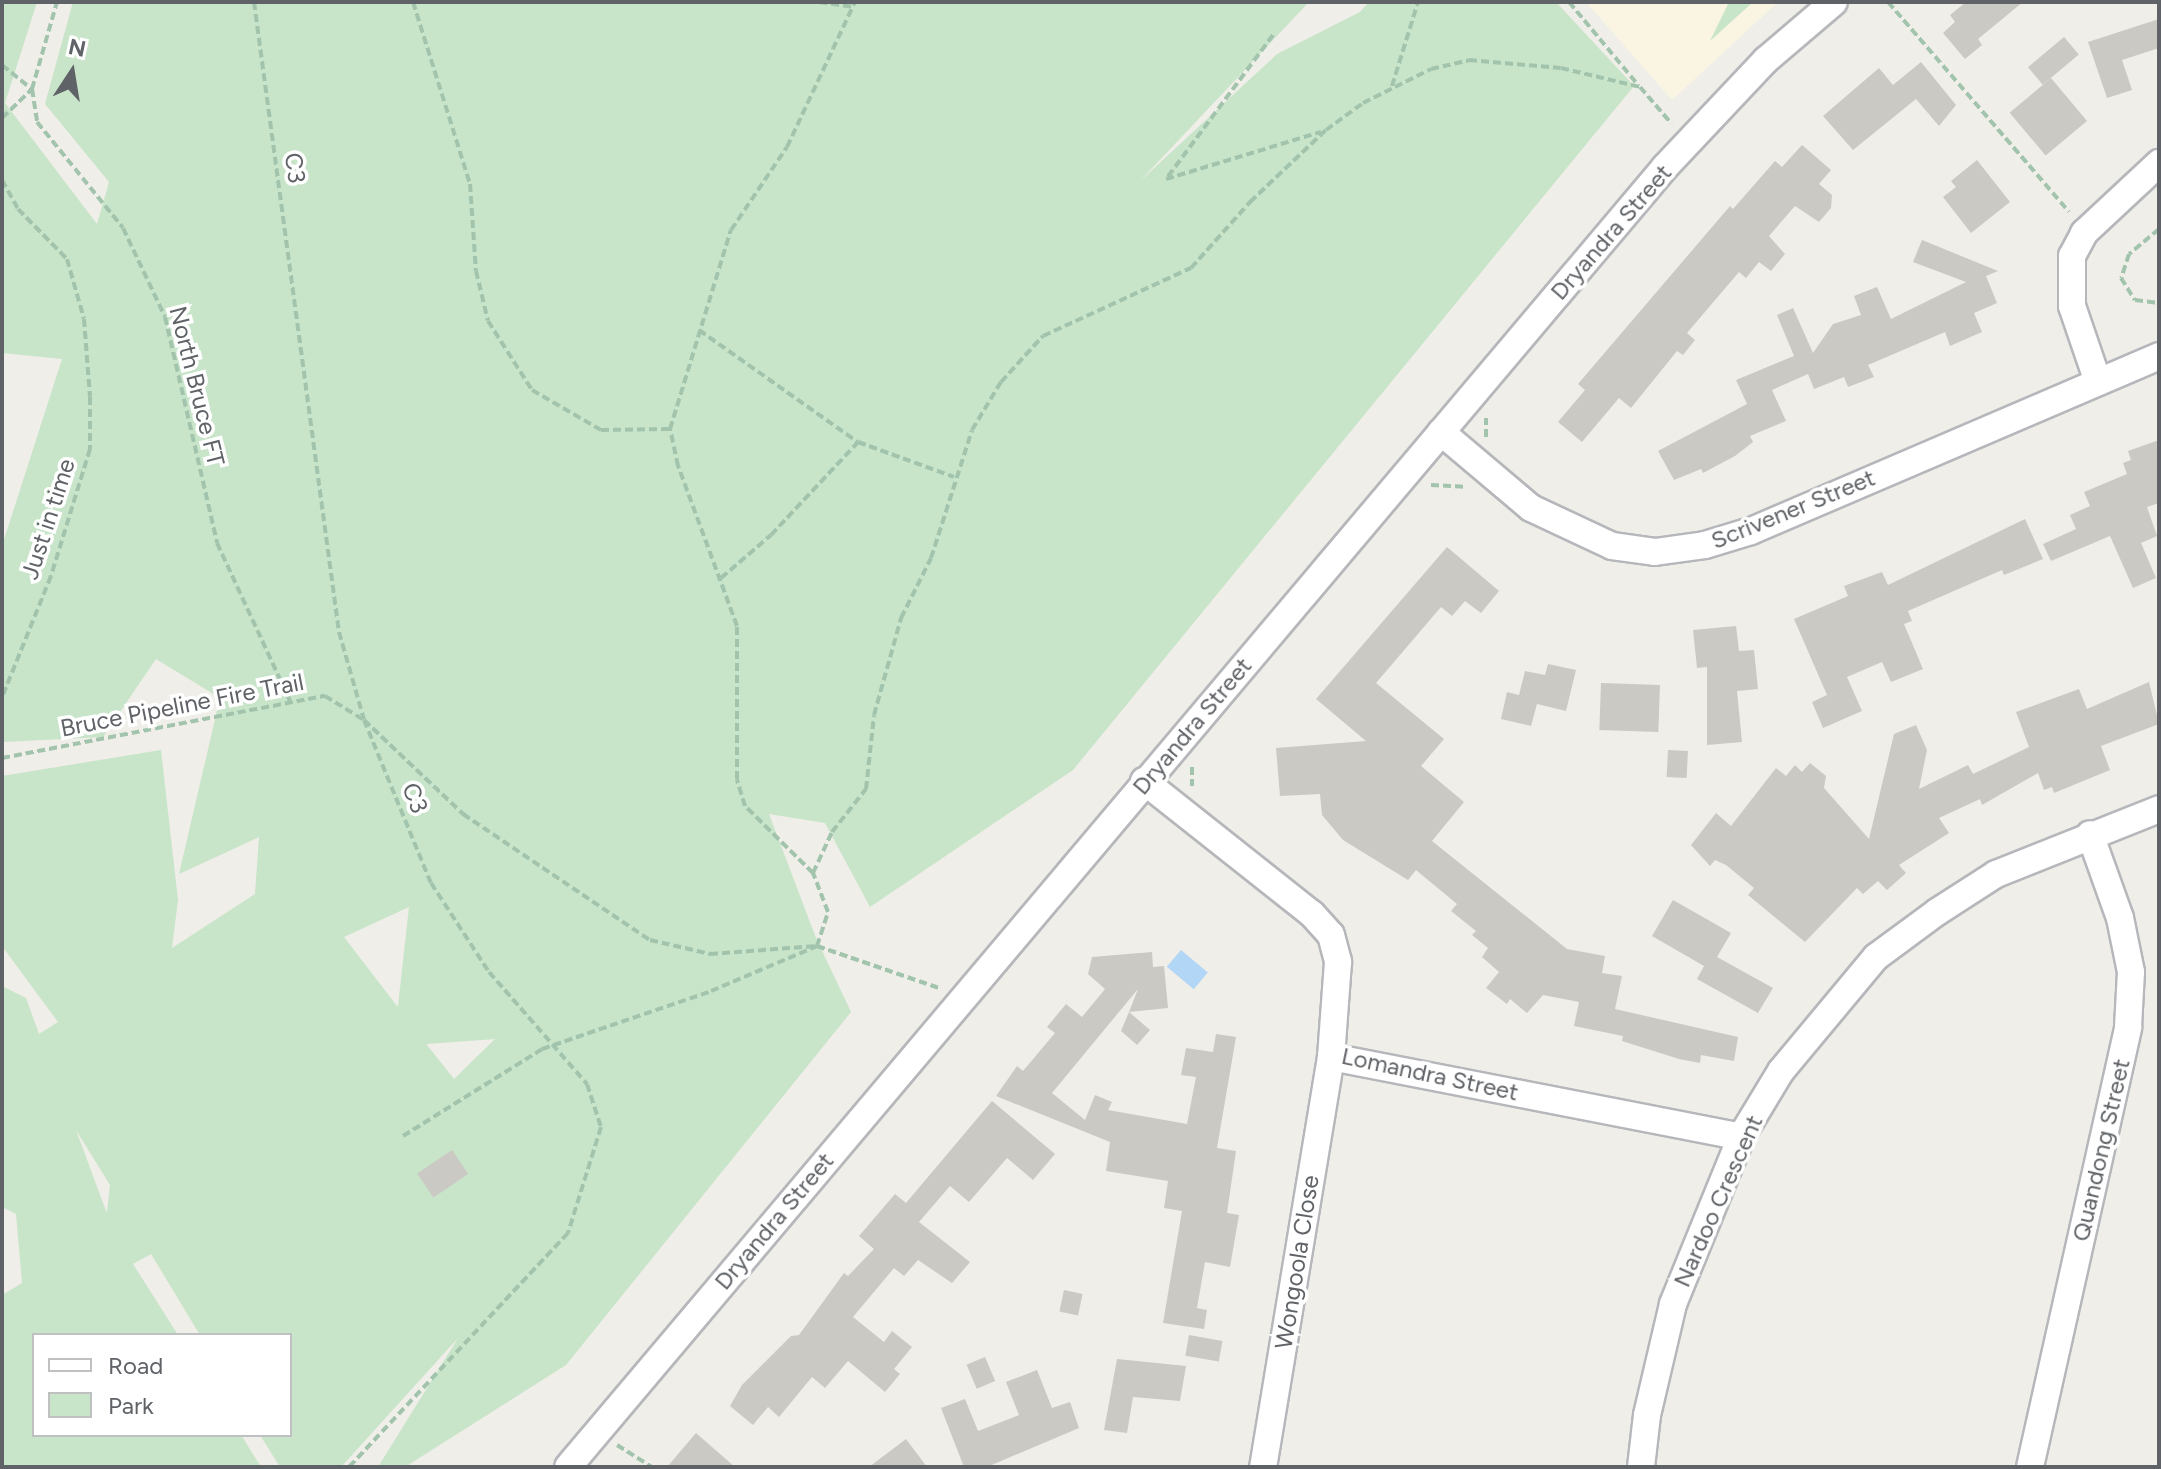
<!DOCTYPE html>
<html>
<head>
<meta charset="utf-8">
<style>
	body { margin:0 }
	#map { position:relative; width:2161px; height:1469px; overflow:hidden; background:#efeee8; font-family:Figtree,sans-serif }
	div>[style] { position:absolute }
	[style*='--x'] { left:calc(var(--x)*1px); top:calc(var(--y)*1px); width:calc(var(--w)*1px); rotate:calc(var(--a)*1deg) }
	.commercial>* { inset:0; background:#faf5e2 }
	.green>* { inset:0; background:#c8e4c9 }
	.water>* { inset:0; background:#b2d6f5; transform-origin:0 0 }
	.building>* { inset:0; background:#cbc9c4; transform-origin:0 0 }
	.path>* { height:4px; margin-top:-2px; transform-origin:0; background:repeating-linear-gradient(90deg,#a2c4ad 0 8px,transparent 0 12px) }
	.roads { filter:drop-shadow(2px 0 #b5b7bb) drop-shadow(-2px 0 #b5b7bb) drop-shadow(0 2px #b5b7bb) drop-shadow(0 -2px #b5b7bb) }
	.minor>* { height:26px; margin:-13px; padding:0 13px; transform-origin:13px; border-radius:13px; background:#fff }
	span { translate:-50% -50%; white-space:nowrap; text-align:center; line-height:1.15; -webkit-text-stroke:7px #fff; paint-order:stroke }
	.street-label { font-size:24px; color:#5f6266 }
	.frame { position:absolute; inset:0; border:4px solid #5f6266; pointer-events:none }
	.legend { position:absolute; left:32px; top:1333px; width:260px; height:104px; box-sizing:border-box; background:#fff; border:2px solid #bfc0c2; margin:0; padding:10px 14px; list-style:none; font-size:24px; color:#5f6266 }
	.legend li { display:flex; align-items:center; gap:16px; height:40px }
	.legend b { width:40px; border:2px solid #bfc0c2 }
	.north { position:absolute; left:32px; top:32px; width:80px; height:80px; -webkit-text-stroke:6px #fff; paint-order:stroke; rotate:12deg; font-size:22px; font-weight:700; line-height:32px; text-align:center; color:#5f6266 }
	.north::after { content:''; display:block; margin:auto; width:28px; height:36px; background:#5f6266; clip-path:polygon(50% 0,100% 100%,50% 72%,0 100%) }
</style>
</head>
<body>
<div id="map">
	<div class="commercial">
		<div style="clip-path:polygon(1586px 2px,1778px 2px,1672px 100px)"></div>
	</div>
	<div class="green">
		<div style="clip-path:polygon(evenodd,2px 2px,37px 2px,5px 103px,97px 224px,109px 182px,45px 104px,73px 2px,1309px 2px,1139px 182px,1277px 54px,1360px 12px,1369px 2px,1556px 2px,1634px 86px,1073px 770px,870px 907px,825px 823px,769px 814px,816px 938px,851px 1012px,566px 1365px,405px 1467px,378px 1467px,458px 1338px,341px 1467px,280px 1467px,260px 1435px,290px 1435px,290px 1335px,200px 1335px,151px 1254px,133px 1264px,178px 1335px,34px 1335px,34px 1435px,241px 1435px,261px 1467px,2px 1467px,2px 1295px,22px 1283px,16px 1214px,2px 1207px,2px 986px,26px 998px,39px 1034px,58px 1022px,2px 946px,2px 776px,161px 750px,178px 900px,172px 948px,255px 894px,259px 837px,179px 874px,220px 698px,156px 659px,103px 737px,2px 742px,2px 546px,62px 359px,2px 353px,2px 2px,409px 907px,398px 1006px,397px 1006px,344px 937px,409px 907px,2px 2px,495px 1039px,454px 1079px,427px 1045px,427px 1044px,495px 1039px,2px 2px,76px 1130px,110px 1185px,107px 1212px,106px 1211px,76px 1130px)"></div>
		<div style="clip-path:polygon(1729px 2px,1753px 2px,1710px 41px)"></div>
	</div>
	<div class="water">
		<div style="left:1181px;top:950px;width:35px;height:22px;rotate:40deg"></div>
	</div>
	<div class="building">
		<div style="clip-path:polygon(1966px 2px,2023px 2px,1978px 39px,1982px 45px,1965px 59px,1943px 33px,1955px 22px,1950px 15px)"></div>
		<div style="clip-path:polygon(2159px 19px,2159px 48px,2122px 60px,2132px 90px,2107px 98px,2088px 42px)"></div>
		<div style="left:2064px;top:37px;width:23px;height:47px;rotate:50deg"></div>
		<div style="clip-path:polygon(1921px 62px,1956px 105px,1939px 126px,1916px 99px,1853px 150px,1823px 116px,1879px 68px,1893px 85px)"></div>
		<div style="left:2051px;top:78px;width:56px;height:54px;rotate:50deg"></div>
		<div style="clip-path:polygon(1802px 145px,1831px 170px,1819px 184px,1832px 195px,1831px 208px,1819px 222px,1795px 206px,1769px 236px,1785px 254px,1771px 271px,1759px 262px,1746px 278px,1739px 272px,1687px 333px,1695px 340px,1683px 355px,1677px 351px,1631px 408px,1619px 398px,1582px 442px,1558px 422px,1585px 390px,1578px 384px,1730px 206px,1733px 209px,1775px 161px,1782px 167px)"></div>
		<div style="clip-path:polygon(1977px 160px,2010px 202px,1971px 233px,1943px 197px,1956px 187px,1951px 181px)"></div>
		<div style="clip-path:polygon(1922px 240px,1998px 271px,1986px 276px,1997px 303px,1974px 313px,1982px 332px,1950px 346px,1945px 332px,1868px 365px,1874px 377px,1848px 387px,1844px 377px,1814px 389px,1808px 374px,1772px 390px,1786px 421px,1750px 436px,1753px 442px,1735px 456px,1703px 473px,1701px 469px,1674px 480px,1658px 451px,1747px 404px,1736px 380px,1794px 356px,1777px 315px,1793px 308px,1813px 353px,1833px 324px,1861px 315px,1854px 296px,1877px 287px,1891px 319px,1966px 282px,1913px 262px)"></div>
		<div style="clip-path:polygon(2159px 440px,2159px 503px,2147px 507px,2157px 536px,2141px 543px,2156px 578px,2133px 588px,2110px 536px,2051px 561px,2043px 544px,2076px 529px,2070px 515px,2090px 506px,2084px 492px,2127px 474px,2123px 463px,2131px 460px,2128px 451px)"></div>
		<div style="clip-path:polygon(2025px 519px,2043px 559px,2004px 575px,2002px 570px,1908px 611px,1912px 621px,1904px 624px,1923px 669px,1891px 682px,1882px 662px,1847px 677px,1862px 711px,1823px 728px,1812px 702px,1827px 695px,1794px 619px,1848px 596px,1844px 586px,1882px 572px,1888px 585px)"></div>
		<div style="clip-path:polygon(1447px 547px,1499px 591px,1481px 613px,1465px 601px,1452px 616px,1441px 607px,1376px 683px,1444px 739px,1421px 766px,1464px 802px,1432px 841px,1567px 949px,1605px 956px,1602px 973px,1622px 976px,1615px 1009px,1738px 1037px,1734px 1061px,1701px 1055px,1700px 1063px,1679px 1059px,1622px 1041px,1623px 1036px,1574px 1026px,1579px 1002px,1543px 995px,1527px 1013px,1510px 999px,1507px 1004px,1486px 988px,1499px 972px,1482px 957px,1488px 948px,1472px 935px,1476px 931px,1451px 911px,1457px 904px,1416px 870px,1408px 880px,1343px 840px,1322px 815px,1320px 794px,1280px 796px,1276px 748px,1366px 741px,1316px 699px)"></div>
		<div style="clip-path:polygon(1736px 626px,1739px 651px,1754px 650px,1758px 689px,1737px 691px,1742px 742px,1707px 745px,1707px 667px,1697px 668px,1693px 630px)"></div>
		<div style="clip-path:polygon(1548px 664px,1576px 670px,1566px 711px,1537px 704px,1531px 726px,1501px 719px,1507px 692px,1519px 695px,1525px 671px,1545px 675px)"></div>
		<div style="clip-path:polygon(2149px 682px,2159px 724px,2101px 746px,2110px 770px,2054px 793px,2052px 787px,2044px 790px,2038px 773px,1982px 805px,1980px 799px,1939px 818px,1949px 833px,1899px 865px,1906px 873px,1887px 890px,1878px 881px,1863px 894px,1857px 888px,1805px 942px,1748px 895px,1754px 888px,1726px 865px,1715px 860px,1710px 866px,1691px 845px,1716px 813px,1731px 826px,1776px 768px,1786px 776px,1795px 765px,1802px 772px,1810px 763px,1826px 776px,1824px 788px,1869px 839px,1894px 734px,1916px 725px,1927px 750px,1919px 789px,1968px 765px,1973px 774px,2029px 747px,2016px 712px,2079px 689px,2087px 709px)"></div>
		<div style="left:1601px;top:683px;width:59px;height:47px;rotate:2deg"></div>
		<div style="left:1668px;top:750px;width:20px;height:27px;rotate:3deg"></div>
		<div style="clip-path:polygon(1673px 900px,1731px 933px,1717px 957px,1773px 988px,1758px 1013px,1697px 979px,1704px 966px,1652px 936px)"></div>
		<div style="clip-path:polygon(1152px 952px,1153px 967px,1164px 966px,1168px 1008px,1129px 1012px,1138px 989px,1052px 1093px,1085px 1120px,1095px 1095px,1112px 1102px,1108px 1110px,1187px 1124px,1196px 1077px,1181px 1075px,1186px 1048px,1213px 1052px,1216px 1034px,1236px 1037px,1217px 1148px,1236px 1151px,1227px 1213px,1239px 1215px,1230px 1267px,1205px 1262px,1197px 1308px,1207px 1310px,1204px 1329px,1163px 1323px,1182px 1211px,1164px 1208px,1168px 1181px,1106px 1171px,1110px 1142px,996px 1096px,1017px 1066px,1023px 1071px,1055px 1033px,1047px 1027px,1066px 1004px,1082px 1017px,1105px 989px,1088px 974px,1092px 957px)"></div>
		<div style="clip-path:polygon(1129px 1012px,1150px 1030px,1137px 1045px,1121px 1031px)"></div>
		<div style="clip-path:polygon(992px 1101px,1055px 1154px,1033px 1180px,1007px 1158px,969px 1202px,950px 1186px,919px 1222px,970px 1262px,952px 1283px,918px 1260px,904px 1276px,894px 1268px,853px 1317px,884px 1342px,892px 1331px,912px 1347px,894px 1369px,900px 1374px,885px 1392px,848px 1361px,825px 1388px,812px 1377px,779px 1417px,768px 1407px,753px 1425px,730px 1406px,742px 1385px,791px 1336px,799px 1335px,844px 1273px,848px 1276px,874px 1249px,859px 1236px,895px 1194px,906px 1203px)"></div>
		<div style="left:452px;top:1150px;width:29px;height:42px;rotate:56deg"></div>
		<div style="left:1064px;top:1290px;width:19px;height:22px;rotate:12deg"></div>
		<div style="left:1189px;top:1335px;width:34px;height:21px;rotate:10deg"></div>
		<div style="left:985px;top:1357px;width:26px;height:20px;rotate:67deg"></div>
		<div style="clip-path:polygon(1117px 1359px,1186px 1366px,1180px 1401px,1133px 1397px,1127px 1433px,1104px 1430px)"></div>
		<div style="clip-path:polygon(1037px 1370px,1052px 1408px,1070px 1402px,1079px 1428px,987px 1467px,964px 1467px,941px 1408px,965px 1399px,978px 1431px,1019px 1415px,1006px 1382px)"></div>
		<div style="clip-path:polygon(696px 1433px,735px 1467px,667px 1467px)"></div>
		<div style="clip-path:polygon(906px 1439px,927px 1467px,869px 1467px)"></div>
	</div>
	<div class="path">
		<div style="--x:254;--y:2;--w:636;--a:82.32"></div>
		<div style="--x:339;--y:632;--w:91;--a:74.1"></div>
		<div style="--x:364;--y:720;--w:176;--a:67.7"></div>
		<div style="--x:431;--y:883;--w:106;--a:56.9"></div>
		<div style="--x:489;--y:972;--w:149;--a:48.8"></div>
		<div style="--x:587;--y:1084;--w:45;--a:72"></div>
		<div style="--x:601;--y:1127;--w:111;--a:107.3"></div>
		<div style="--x:568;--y:1233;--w:320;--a:133.1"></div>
		<div style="--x:413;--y:2;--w:191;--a:72.6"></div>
		<div style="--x:470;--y:184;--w:87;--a:86.1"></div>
		<div style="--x:476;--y:271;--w:51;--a:76.5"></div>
		<div style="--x:488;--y:321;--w:82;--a:57.5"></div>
		<div style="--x:532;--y:390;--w:80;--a:30.1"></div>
		<div style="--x:601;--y:430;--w:69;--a:-0.8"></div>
		<div style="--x:819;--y:2;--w:34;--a:8"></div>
		<div style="--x:1569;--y:2;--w:109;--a:50.2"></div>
		<div style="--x:1888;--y:2;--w:277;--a:49.2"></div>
		<div style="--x:1273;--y:35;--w:179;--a:126.6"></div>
		<div style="--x:1166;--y:179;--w:162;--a:-16.9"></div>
		<div style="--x:2;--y:65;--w:38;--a:39"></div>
		<div style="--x:32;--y:89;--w:33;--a:81"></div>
		<div style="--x:37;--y:122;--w:136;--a:50.9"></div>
		<div style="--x:123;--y:228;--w:98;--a:64.7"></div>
		<div style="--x:165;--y:317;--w:232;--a:77"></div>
		<div style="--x:217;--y:543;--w:174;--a:65.2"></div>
		<div style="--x:1392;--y:86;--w:88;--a:-72.8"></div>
		<div style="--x:2;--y:118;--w:42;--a:-44"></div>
		<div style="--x:32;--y:89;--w:91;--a:-74"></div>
		<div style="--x:2;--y:180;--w:33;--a:61"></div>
		<div style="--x:18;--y:209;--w:70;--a:45.6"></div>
		<div style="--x:67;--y:259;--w:62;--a:74.2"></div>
		<div style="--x:84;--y:319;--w:78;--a:85.6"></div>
		<div style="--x:90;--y:397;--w:52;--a:90"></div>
		<div style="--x:90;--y:449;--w:133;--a:107.1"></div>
		<div style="--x:51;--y:576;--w:131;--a:112"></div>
		<div style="--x:2159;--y:229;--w:39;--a:140"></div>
		<div style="--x:2129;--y:254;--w:25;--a:108"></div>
		<div style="--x:2121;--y:278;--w:26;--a:58"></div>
		<div style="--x:2135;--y:300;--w:24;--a:7"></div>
		<div style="--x:699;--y:330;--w:194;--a:35.2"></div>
		<div style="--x:1486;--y:437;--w:19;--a:-90"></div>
		<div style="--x:1431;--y:485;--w:34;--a:3"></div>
		<div style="--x:721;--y:578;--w:66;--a:-40.7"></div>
		<div style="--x:771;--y:535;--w:127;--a:-46.9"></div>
		<div style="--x:858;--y:442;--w:102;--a:20"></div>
		<div style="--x:2;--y:758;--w:329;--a:-10.9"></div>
		<div style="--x:325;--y:696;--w:46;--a:31.6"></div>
		<div style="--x:364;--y:720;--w:137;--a:43.5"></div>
		<div style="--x:463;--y:814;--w:225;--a:34"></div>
		<div style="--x:650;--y:940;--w:62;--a:13.1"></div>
		<div style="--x:710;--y:954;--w:107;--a:-4.3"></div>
		<div style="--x:817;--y:946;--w:129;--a:19"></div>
		<div style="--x:1192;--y:767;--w:19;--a:90"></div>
		<div style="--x:813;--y:873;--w:45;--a:-65.1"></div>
		<div style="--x:832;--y:832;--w:55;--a:-51.7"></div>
		<div style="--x:866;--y:789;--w:74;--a:-83.8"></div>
		<div style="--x:874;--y:715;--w:101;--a:-74.4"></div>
		<div style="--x:901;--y:618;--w:67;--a:-63.4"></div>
		<div style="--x:931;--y:558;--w:134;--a:-72.2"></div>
		<div style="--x:972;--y:430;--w:56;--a:-58.9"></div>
		<div style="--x:1001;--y:382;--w:62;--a:-47.6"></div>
		<div style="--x:1043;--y:336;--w:163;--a:-24.7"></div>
		<div style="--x:1191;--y:268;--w:89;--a:-48.2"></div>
		<div style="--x:1250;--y:202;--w:105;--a:-43.5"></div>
		<div style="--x:1326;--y:130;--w:46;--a:-36.1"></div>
		<div style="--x:1363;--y:103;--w:76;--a:-26.6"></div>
		<div style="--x:1431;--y:69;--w:39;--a:-13"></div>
		<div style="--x:1469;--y:60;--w:92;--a:5"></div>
		<div style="--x:1561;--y:68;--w:81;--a:13.5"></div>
		<div style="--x:1640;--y:87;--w:48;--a:49.3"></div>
		<div style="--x:403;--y:1136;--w:164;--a:-32"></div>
		<div style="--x:542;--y:1049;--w:179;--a:-18.9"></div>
		<div style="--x:711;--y:991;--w:115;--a:-23"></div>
		<div style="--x:817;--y:946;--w:36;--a:-72"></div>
		<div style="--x:828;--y:912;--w:42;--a:-111"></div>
		<div style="--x:813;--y:873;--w:95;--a:-135.4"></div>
		<div style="--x:745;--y:806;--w:28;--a:-107"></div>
		<div style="--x:737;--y:779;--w:153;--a:-90"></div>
		<div style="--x:737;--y:626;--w:171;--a:-110.2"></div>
		<div style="--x:678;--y:466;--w:38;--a:-102"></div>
		<div style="--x:670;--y:429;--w:208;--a:-73"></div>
		<div style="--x:731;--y:230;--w:100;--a:-56"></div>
		<div style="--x:787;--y:147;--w:160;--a:-64.9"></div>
		<div style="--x:617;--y:1445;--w:41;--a:32.2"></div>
	</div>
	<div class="roads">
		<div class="minor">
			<div style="--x:2098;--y:382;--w:80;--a:-108.9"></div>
			<div style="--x:2072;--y:306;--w:50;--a:-90"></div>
			<div style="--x:2072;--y:256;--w:26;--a:-62"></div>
			<div style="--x:2084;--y:233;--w:103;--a:-43"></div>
			<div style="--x:1441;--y:432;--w:118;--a:40.2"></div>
			<div style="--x:1531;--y:508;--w:89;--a:25.1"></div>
			<div style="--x:1612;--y:546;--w:43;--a:7.9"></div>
			<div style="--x:1655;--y:552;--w:50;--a:-8"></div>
			<div style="--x:1705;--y:545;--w:48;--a:-16.9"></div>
			<div style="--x:1751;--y:531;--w:444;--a:-23.2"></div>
			<div style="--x:1144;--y:781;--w:214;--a:38.4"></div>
			<div style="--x:1312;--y:914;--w:28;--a:48"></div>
			<div style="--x:1331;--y:935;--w:28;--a:75"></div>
			<div style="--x:1338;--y:962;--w:95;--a:94.2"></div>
			<div style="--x:1331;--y:1057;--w:416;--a:99.4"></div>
			<div style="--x:1331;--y:1057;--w:418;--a:11"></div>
			<div style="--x:568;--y:1467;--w:1701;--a:-49.84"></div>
			<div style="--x:1665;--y:167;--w:147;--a:-46.7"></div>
			<div style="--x:1766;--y:60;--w:89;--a:-40.5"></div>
			<div style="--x:1641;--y:1467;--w:52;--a:-83.4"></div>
			<div style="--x:1647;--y:1415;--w:114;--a:-76.8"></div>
			<div style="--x:1673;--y:1304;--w:180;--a:-67.8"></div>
			<div style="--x:1741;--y:1137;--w:77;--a:-58.8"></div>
			<div style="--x:1781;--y:1071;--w:148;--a:-50.2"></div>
			<div style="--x:1876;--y:957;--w:76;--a:-36.4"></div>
			<div style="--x:1937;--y:912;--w:70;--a:-32.8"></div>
			<div style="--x:1996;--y:874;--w:175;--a:-21.7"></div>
			<div style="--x:2030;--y:1467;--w:451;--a:-77.4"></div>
			<div style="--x:2128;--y:1027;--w:55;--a:-86.9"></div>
			<div style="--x:2131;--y:972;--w:55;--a:-101.5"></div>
			<div style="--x:2120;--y:918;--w:89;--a:-109.7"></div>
		</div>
	</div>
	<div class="street-label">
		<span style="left:295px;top:168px;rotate:82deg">C3</span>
		<span style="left:1611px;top:232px;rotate:-49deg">Dryandra Street</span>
		<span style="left:197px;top:386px;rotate:76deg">North Bruce FT</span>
		<span style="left:1793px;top:509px;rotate:-22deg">Scrivener Street</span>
		<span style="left:48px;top:519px;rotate:-72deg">Just in time</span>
		<span style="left:182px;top:705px;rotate:-11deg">Bruce Pipeline Fire Trail</span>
		<span style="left:1192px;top:726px;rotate:-50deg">Dryandra Street</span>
		<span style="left:415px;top:798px;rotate:68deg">C3</span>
		<span style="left:1430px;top:1074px;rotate:12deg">Lomandra Street</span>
		<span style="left:2101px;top:1150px;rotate:-77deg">Quandong Street</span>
		<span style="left:1718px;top:1201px;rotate:-66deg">Nardoo Crescent</span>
		<span style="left:774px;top:1221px;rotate:-50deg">Dryandra Street</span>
		<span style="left:1297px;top:1262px;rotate:-81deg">Wongoola Close</span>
	</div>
	<div class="frame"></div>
	<ul class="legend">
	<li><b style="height:10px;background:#fff"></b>Road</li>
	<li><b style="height:22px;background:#c8e4c9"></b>Park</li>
	</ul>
	<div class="north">N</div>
</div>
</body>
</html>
